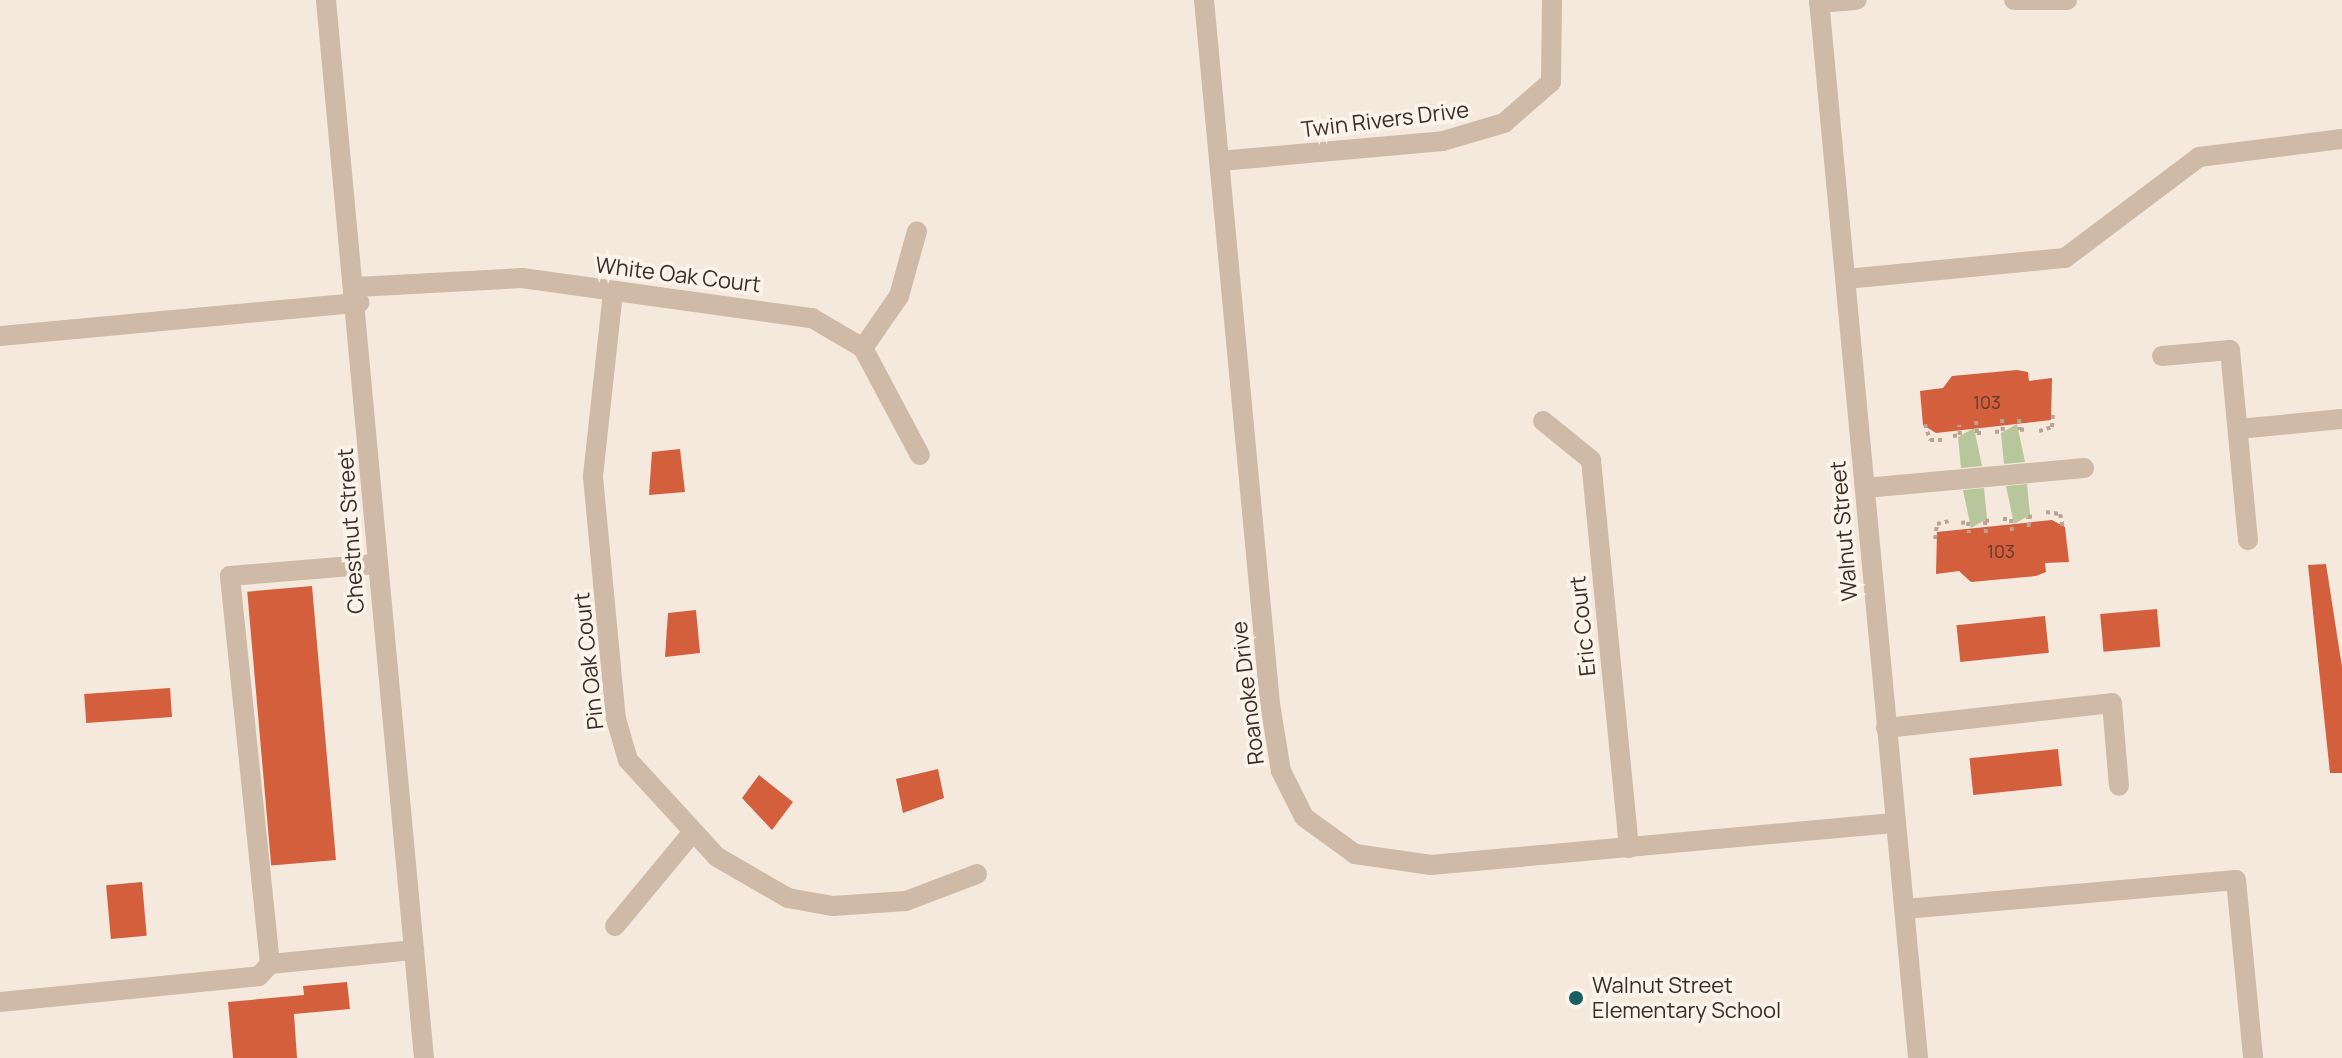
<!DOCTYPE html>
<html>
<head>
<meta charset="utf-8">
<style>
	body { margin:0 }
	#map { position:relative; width:2342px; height:1058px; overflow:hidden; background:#f5e9dd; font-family:Manrope,sans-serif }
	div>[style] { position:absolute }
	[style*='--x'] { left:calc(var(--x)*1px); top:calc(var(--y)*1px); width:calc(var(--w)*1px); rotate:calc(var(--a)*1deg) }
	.green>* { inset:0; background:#b8c69b }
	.building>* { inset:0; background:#d35f3c; transform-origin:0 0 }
	.path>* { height:4px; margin-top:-2px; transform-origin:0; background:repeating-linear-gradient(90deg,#bba291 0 4px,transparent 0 8px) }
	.minor>* { height:20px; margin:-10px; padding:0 10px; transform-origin:10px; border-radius:10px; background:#cfb9a7 }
	.dots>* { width:22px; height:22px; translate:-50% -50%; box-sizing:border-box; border:4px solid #fcf3ea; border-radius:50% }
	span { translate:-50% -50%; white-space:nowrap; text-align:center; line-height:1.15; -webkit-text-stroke:7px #fcf3ea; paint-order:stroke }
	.number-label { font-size:18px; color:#613a2d }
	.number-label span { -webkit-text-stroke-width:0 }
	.street-label { font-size:22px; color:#3b2e28 }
	.poi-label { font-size:22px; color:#3b2e28 }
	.left { translate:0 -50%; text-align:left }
</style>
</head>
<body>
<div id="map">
	<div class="green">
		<div style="clip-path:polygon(2017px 424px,2025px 462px,2004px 464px,2001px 433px)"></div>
		<div style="clip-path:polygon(1974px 428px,1982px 466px,1961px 468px,1958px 437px)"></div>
		<div style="clip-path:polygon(2027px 484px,2030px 515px,2014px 524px,2006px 486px)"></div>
		<div style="clip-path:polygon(1984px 488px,1987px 519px,1971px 528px,1963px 490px)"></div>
	</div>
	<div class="building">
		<div style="clip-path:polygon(2017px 370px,2028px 372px,2029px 381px,2052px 378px,2051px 420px,1936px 433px,1923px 425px,1920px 391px,1943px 388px,1952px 376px)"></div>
		<div style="clip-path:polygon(680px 449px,685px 492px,649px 495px,652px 452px)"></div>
		<div style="clip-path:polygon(2052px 520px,2065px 527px,2069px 562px,2045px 563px,2046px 572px,2036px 576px,1971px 582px,1959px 571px,1936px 574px,1937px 532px)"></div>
		<div style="clip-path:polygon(2326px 564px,2342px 667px,2342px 773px,2330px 773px,2308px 565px)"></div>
		<div style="left:312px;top:586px;width:275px;height:65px;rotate:85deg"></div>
		<div style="left:2157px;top:609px;width:38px;height:57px;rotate:85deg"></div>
		<div style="clip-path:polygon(696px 610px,700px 653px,665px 657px,668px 613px)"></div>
		<div style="left:2045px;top:616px;width:37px;height:89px;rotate:84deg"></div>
		<div style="left:170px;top:688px;width:29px;height:86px;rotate:86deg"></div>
		<div style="left:2058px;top:749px;width:37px;height:89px;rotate:84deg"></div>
		<div style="clip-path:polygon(938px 769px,944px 798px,903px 813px,896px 779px)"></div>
		<div style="clip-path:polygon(759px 775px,793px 802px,772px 830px,742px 798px)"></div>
		<div style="left:142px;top:882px;width:54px;height:36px;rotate:85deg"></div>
		<div style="clip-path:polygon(347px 982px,350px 1009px,294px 1014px,297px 1058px,233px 1058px,228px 1002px,304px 995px,303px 986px)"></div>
	</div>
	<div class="path">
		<div style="--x:2019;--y:419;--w:11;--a:85"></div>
		<div style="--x:2020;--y:430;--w:8;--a:-7"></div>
		<div style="--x:1976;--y:421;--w:12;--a:85"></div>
		<div style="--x:1977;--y:433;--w:8;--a:0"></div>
		<div style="--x:1925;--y:424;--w:17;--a:73"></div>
		<div style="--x:1930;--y:440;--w:12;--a:0"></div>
		<div style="--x:2039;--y:431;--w:14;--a:-17"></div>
		<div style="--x:2052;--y:427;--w:14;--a:-86"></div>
		<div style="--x:1995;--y:432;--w:8;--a:-7"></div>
		<div style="--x:2003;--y:431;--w:12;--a:-95"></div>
		<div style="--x:1953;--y:436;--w:7;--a:-8"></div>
		<div style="--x:1960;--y:435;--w:10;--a:-96"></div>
		<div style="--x:2046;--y:512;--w:14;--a:8"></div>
		<div style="--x:2060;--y:514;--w:14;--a:78"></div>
		<div style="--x:2003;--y:519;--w:8;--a:0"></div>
		<div style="--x:2011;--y:519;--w:12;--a:85"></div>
		<div style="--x:1961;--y:523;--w:7;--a:-8"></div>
		<div style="--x:1968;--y:522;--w:11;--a:85"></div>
		<div style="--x:2029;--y:527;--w:10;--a:-96"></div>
		<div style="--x:2028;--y:517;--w:8;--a:-7"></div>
		<div style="--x:1986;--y:533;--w:12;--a:-95"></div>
		<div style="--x:1985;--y:521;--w:8;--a:-7"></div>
		<div style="--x:1935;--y:539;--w:15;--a:-82"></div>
		<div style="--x:1937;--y:524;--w:12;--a:-14"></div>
	</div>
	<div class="minor">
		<div style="--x:326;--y:0;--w:1063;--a:84.71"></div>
		<div style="--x:1204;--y:0;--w:707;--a:84.64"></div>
		<div style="--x:1270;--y:704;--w:68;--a:80.7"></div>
		<div style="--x:1281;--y:771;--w:51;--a:63.4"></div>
		<div style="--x:1304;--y:817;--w:63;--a:36"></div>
		<div style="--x:1355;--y:854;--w:77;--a:8.2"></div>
		<div style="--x:1431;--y:865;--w:467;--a:-5.2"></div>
		<div style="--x:1819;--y:0;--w:1063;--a:84.65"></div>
		<div style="--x:2014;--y:0;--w:53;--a:0"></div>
		<div style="--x:1819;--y:3;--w:38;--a:-5"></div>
		<div style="--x:1220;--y:161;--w:224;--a:-5.1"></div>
		<div style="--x:1443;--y:141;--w:64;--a:-16.4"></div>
		<div style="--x:1504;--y:123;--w:62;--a:-41.1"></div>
		<div style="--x:1551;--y:82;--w:82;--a:-89.3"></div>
		<div style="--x:1846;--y:279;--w:220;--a:-5.5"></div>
		<div style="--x:2065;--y:258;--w:168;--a:-37"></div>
		<div style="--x:2199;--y:157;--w:144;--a:-7.2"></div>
		<div style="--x:357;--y:287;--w:165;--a:-3.1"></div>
		<div style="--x:522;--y:278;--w:293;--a:7.9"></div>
		<div style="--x:812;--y:318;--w:59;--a:30.5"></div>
		<div style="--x:863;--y:348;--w:121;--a:62"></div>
		<div style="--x:613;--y:292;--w:186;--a:96.2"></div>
		<div style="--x:593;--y:477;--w:243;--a:84.6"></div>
		<div style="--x:616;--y:719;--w:43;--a:73.7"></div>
		<div style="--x:628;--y:760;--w:132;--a:47.5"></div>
		<div style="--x:717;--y:857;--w:82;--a:30"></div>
		<div style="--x:788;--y:898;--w:46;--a:10.1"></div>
		<div style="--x:833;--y:906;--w:73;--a:-3.9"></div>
		<div style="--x:906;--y:901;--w:76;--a:-20.8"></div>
		<div style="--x:0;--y:336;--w:361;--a:-5.3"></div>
		<div style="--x:863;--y:348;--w:63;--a:-55.3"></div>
		<div style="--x:899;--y:296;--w:67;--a:-74.5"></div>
		<div style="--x:2162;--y:356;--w:68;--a:-5"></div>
		<div style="--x:2230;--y:350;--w:191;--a:84.6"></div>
		<div style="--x:1543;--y:421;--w:62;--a:39.1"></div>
		<div style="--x:1591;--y:460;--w:390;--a:84.4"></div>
		<div style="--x:2238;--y:429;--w:104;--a:-5.5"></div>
		<div style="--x:1865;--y:488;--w:220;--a:-5.2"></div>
		<div style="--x:1886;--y:728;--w:227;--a:-6.3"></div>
		<div style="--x:2112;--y:703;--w:83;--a:85.2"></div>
		<div style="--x:1905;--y:909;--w:332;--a:-5"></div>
		<div style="--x:2236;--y:880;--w:179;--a:84.5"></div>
		<div style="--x:615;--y:926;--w:121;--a:-50.4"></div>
		<div style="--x:270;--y:964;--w:390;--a:-95.9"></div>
		<div style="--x:230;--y:576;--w:146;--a:-4.7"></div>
		<div style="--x:0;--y:1002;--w:260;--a:-5.7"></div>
		<div style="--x:259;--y:976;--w:16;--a:-47"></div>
		<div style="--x:270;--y:964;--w:145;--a:-5.6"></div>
	</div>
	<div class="dots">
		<div style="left:1576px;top:998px;background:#185e62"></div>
	</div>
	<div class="number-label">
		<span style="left:1987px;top:402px">103</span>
		<span style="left:2001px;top:551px">103</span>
	</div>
	<div class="street-label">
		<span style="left:1385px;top:120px;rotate:-7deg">Twin Rivers Drive</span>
		<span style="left:678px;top:275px;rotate:7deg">White Oak Court</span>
		<span style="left:351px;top:531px;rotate:-94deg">Chestnut Street</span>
		<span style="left:1844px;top:531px;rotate:-95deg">Walnut Street</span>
		<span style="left:1583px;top:626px;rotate:-96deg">Eric Court</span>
		<span style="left:589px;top:661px;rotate:-96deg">Pin Oak Court</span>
		<span style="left:1248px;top:693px;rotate:-97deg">Roanoke Drive</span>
	</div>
	<div class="poi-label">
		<span class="left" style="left:1592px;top:998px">Walnut Street<br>Elementary School</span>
	</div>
</div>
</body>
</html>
